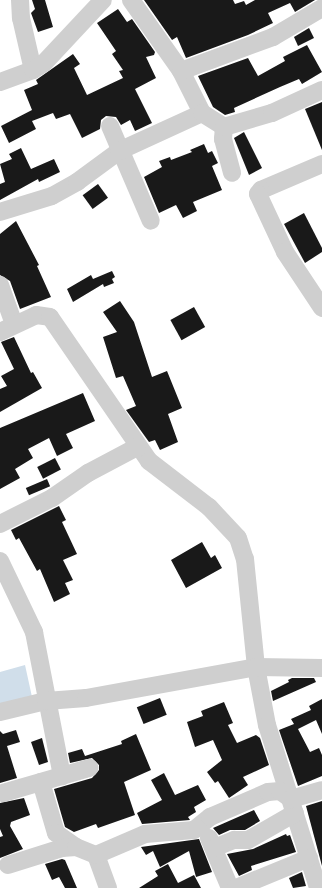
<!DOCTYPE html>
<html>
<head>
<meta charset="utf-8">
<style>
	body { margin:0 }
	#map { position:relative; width:322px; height:888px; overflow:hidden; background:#fff; font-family:Helvetica,sans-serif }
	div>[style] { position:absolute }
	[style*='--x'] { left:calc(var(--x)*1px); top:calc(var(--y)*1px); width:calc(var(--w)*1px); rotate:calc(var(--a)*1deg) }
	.water>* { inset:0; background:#d0deea }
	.building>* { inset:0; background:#191919; transform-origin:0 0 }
	.minor>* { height:18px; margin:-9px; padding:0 9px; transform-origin:9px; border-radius:9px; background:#cfcfcf }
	span { translate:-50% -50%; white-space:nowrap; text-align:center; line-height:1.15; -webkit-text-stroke:4px #fff; paint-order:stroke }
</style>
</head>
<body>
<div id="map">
	<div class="water">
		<div style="clip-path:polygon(25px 665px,32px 697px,0 706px,0 672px)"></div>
	</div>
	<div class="building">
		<div style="clip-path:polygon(32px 0,45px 0,53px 27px,38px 32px,31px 13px,35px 9px)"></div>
		<div style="clip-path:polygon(144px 0,233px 0,235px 4px,244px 1px,246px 5px,255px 0,315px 0,295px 12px,290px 3px,268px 13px,273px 23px,248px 35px,186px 58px,177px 37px,172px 40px)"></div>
		<div style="clip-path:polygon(118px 9px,127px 22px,132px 19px,155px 52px,154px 55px,146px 57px,156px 78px,135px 89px,152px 123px,135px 131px,130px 120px,121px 125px,116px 117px,106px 116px,101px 120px,100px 129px,82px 138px,70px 114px,56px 119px,53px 113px,32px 121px,36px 129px,9px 143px,1px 126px,32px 110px,24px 90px,38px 84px,36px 80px,73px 54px,80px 64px,74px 68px,87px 95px,123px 78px,119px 71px,123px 70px,112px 54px,116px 51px,97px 23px)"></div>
		<div style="clip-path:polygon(309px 28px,314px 38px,298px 46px,294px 37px)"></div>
		<div style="clip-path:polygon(307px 45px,322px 72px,302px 84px,299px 79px,280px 87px,234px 108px,235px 112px,225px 115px,213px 107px,198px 76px,248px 58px,258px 76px,285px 61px,283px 57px)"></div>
		<div style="clip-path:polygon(322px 102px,322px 150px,305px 109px)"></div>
		<div style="clip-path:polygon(244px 132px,262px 168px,249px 175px,234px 138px)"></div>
		<div style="clip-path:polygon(204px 144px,208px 153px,212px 151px,218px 163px,212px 166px,222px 190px,193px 202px,197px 211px,183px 218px,176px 205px,159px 213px,144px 177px,162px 167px,159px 161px,170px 157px,171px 160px,192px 152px,190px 150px)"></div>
		<div style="clip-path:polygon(21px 148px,31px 169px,54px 159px,60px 172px,39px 182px,38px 179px,0 200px,0 184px,5px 182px,0 164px,12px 159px,9px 154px)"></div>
		<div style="left:98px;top:184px;width:17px;height:19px;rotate:54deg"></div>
		<div style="clip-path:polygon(304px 213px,322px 248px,322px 252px,305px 263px,284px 224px)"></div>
		<div style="clip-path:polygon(16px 221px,39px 265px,37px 266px,51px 297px,20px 309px,10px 281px,0 275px,0 234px)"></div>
		<div style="clip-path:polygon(112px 271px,115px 277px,112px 279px,114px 283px,104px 287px,103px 284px,73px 302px,67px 289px,91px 275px,93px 279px)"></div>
		<div style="clip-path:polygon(120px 301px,134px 322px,152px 377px,167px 371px,182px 408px,168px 414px,178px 442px,160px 450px,155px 440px,149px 442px,126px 410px,136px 406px,123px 376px,116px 378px,103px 337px,117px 332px,103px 312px)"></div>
		<div style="left:194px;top:307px;width:23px;height:27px;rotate:61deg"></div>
		<div style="clip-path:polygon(14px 337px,31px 373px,33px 372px,42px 388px,0 412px,0 389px,7px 386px,1px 376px,14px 369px,1px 342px)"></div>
		<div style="clip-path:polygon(83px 393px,95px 421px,66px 434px,73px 448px,57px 456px,49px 438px,28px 449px,33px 458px,15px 469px,20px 478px,0 489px,0 428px)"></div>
		<div style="left:55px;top:458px;width:13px;height:20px;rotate:63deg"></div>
		<div style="left:47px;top:479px;width:8px;height:23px;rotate:67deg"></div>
		<div style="clip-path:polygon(59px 506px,66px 520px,62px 522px,77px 554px,63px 560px,73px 580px,65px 583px,70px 594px,54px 602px,40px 569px,37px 571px,19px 538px,16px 540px,11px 530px)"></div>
		<div style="clip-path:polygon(202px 542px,211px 558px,215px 555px,222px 568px,186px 588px,171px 560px)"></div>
		<div style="clip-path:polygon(292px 678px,314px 678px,316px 682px,273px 701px,271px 691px,289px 682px,288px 680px)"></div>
		<div style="left:160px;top:698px;width:18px;height:25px;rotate:68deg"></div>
		<div style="clip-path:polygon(322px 699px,322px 734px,316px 720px,298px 729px,310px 752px,319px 748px,322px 755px,322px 776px,298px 786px,279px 730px,294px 724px,291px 719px,311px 710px,309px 706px)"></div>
		<div style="clip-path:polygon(224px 702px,233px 723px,228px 725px,237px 743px,256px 735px,260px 738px,269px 765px,243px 777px,248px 785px,229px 798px,218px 781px,215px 783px,207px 772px,222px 760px,213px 740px,195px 747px,187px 722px,203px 716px,201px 711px)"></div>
		<div style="clip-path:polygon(16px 730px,20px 742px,7px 746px,17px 778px,0 783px,0 731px,3px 734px)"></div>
		<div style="clip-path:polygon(136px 734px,151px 770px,124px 782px,135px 815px,98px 828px,96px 824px,74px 832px,65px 827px,54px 789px,92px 778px,99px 770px,99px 765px,92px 758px,70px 763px,68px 753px,82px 749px,85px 756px,122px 744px,121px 741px)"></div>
		<div style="clip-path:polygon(42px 738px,48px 762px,39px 765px,31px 742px)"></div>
		<div style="clip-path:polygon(164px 773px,175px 795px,198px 785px,206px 800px,194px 807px,196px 812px,188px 817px,190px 820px,142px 824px,137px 813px,162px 800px,151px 780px)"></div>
		<div style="clip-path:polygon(24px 798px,30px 815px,11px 822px,10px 826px,23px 849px,0 858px,0 837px,3px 836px,0 829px,0 803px)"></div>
		<div style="clip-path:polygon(322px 801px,322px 866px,306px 806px)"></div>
		<div style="clip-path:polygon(254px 810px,260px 821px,245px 830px,230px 830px,219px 835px,213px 828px)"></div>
		<div style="clip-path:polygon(286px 834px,287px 836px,290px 835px,296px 852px,251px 866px,252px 870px,239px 876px,227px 854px,253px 849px)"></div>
		<div style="clip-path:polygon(199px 839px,212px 872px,196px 877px,189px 851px,160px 867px,153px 851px,146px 855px,141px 847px)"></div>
		<div style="clip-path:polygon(62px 859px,65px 860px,77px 888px,65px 888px,59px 877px,52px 880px,45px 864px)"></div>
		<div style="clip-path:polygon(168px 864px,178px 883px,194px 875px,201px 888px,139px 888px,158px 876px,155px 871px)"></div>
		<div style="clip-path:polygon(302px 872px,306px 886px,293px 888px,289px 878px)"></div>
	</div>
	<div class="minor">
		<div style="--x:20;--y:0;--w:18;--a:87"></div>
		<div style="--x:21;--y:18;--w:53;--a:77"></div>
		<div style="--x:131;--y:0;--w:87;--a:54.8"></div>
		<div style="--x:181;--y:71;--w:47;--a:63.4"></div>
		<div style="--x:181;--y:71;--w:98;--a:-20.3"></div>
		<div style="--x:273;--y:37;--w:57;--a:-30.6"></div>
		<div style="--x:0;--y:82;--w:35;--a:-20"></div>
		<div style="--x:33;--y:70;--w:13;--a:-32"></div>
		<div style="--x:44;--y:63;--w:86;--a:-46.9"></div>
		<div style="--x:110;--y:126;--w:103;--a:66.7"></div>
		<div style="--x:224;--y:127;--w:12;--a:95"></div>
		<div style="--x:223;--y:139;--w:35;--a:75"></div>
		<div style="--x:322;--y:164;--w:66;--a:156.9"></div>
		<div style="--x:261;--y:190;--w:5;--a:127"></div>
		<div style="--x:258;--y:194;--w:64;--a:65"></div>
		<div style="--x:285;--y:252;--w:67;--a:56.5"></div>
		<div style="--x:0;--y:212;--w:54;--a:-17.1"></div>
		<div style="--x:52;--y:196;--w:29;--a:-29"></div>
		<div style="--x:77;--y:182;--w:52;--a:-36.4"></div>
		<div style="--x:119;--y:151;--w:91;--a:-24.6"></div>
		<div style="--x:202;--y:113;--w:26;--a:32"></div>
		<div style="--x:224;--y:127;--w:50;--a:-16.3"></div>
		<div style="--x:272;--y:113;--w:55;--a:-24.7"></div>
		<div style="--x:0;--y:285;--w:41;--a:70.3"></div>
		<div style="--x:0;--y:332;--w:40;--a:-25"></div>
		<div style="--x:36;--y:315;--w:14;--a:8"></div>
		<div style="--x:50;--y:317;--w:175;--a:55.5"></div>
		<div style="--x:149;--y:461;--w:76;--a:37.5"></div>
		<div style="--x:209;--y:507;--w:42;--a:46.9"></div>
		<div style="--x:238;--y:538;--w:22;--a:72"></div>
		<div style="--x:245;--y:559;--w:109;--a:84.2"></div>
		<div style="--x:256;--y:667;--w:59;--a:79.3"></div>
		<div style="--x:267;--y:725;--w:171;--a:72.6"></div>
		<div style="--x:0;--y:524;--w:58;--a:-26.6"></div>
		<div style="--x:52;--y:498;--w:44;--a:-34.8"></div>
		<div style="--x:88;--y:473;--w:55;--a:-28"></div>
		<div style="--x:0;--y:561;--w:79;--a:64.4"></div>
		<div style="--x:34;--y:632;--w:147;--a:79"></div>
		<div style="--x:0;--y:712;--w:47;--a:-13.4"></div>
		<div style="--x:46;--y:701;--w:40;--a:-4.3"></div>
		<div style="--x:86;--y:698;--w:173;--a:-10.3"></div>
		<div style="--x:256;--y:667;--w:66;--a:0.9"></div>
		<div style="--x:41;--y:782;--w:53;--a:73.6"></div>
		<div style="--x:56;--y:833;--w:24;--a:35"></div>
		<div style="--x:3;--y:793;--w:90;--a:-16.2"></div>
		<div style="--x:209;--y:838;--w:54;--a:67.2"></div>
		<div style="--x:214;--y:848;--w:22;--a:-22"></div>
		<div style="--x:234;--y:840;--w:14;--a:0"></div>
		<div style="--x:248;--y:840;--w:54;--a:-29.9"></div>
		<div style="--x:96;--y:855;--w:35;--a:70"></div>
		<div style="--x:8;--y:865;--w:57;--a:-17.5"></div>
		<div style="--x:62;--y:848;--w:14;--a:-4"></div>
		<div style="--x:76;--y:847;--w:22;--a:22"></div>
		<div style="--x:96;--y:855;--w:53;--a:-23.2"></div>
		<div style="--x:145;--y:834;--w:49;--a:-4.7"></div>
		<div style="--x:194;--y:830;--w:21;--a:-39"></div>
		<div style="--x:210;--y:817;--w:63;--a:-23.3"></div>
		<div style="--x:268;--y:792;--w:12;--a:-5"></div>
		<div style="--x:280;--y:791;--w:14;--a:36"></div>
		<div style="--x:291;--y:799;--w:32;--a:-16"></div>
		<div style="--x:236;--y:888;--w:79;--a:-22.3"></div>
	</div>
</div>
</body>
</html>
